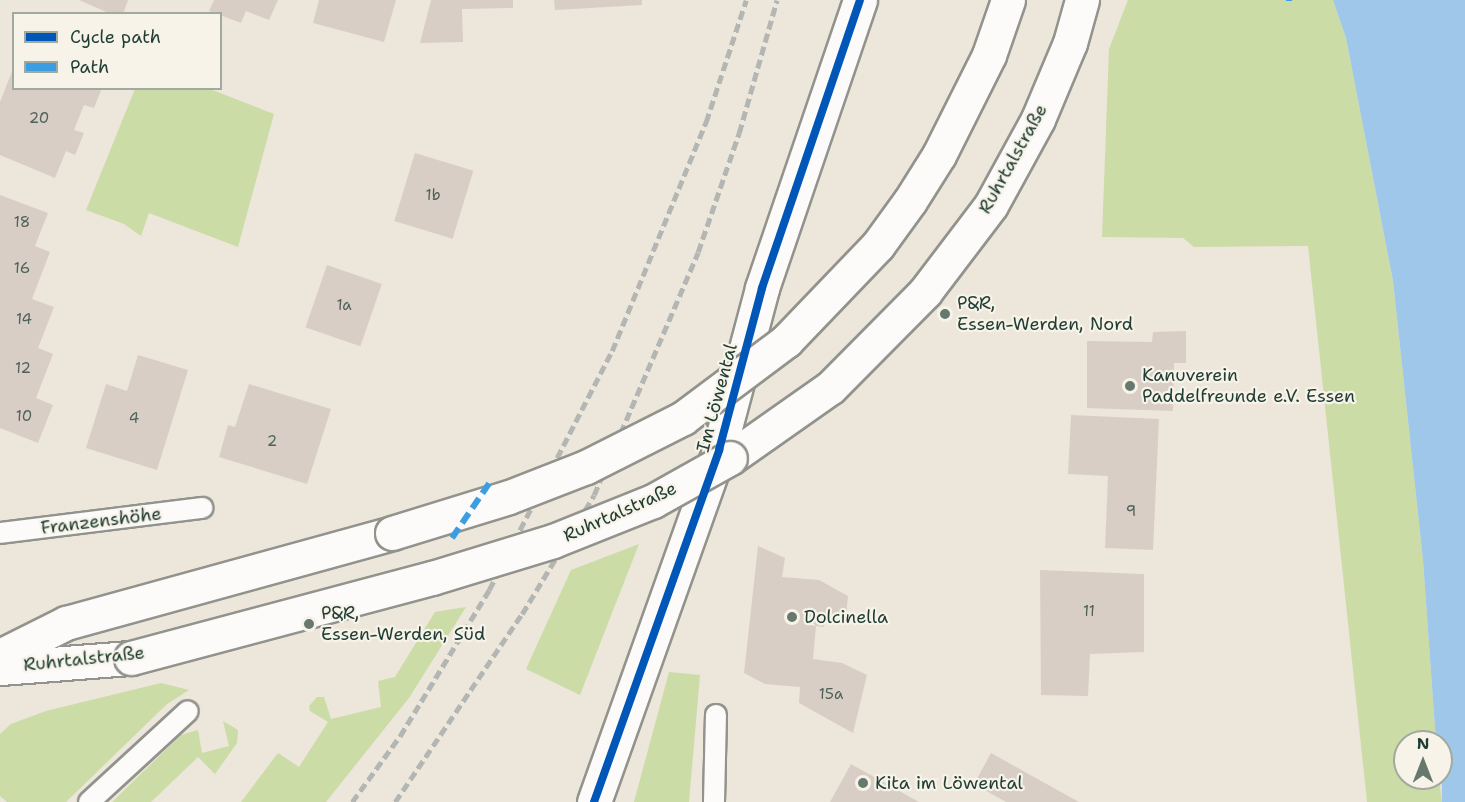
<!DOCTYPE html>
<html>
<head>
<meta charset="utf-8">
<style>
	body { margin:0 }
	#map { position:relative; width:1465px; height:802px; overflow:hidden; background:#ede6db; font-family:"Shantell Sans",sans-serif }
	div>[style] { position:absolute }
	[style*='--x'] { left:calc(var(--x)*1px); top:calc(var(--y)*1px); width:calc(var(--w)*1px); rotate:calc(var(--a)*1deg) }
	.green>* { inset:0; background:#cbdca7 }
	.water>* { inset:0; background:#9ec7e9 }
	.building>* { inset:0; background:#d9cec5; transform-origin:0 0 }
	.roads { filter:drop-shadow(2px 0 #91938c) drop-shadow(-2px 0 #91938c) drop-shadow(0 2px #91938c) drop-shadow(0 -2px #91938c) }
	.lane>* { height:20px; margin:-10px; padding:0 10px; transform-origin:10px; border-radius:10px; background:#fcfbfa }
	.street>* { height:33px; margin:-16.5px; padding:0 16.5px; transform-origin:16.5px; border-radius:16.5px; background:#fcfbfa }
	.secondary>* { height:33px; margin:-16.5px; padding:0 16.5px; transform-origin:16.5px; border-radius:16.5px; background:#fcfbfa }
	.rail>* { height:4.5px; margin-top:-2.25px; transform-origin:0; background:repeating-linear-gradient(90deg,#b3b6b3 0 9px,transparent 0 13.5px) }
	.bridges { filter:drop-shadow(2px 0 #91938c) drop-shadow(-2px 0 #91938c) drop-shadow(0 2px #91938c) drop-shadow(0 -2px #91938c) }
	.secondary-bridge>* { height:33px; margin:-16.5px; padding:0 16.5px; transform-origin:16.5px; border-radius:16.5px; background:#fcfbfa }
	.quiet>* { height:6px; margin-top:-3px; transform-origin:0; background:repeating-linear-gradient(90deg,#3c9ee2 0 12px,transparent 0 18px) }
	.cycleway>* { height:8px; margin:-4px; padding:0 4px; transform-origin:4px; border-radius:4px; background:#0057b8 }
	.dots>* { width:16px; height:16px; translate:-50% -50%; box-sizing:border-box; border:3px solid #f7f3e8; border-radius:50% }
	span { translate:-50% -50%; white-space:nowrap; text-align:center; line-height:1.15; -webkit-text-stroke:4.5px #f7f3e8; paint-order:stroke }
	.number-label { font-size:15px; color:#4e6259 }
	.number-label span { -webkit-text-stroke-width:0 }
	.street-label { font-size:18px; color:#1f3d34 }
	.poi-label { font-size:18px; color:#1f3d34 }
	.left { translate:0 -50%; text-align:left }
	.legend { position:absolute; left:12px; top:12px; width:210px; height:78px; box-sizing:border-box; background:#f7f3e8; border:2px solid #a1aaa0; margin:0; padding:8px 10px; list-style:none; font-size:18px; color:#1f3d34 }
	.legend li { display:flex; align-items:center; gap:12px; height:30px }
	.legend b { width:30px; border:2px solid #a1aaa0 }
	.north { position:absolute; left:1393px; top:730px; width:60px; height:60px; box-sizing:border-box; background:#f7f3e8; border:2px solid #a1aaa0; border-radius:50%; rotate:0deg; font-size:16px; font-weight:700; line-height:24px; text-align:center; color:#1f3d34 }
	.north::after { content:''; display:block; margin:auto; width:21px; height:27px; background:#67786e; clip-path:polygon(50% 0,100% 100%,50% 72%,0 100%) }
</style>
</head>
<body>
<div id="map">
	<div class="green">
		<div style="clip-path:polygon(1128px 0,1333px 0,1346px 38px,1393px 281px,1423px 560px,1436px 742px,1405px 742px,1405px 778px,1439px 778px,1442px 802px,1367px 802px,1308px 246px,1194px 247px,1183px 238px,1102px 237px,1109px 49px)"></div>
		<div style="clip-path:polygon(135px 89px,210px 89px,274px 114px,238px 247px,149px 213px,141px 236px,124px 224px,86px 210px)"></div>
		<div style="clip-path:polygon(639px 544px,580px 695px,526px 669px,571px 570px)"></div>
		<div style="clip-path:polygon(466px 607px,409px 698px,326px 802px,241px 802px,278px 753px,299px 767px,328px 722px,310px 711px,309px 706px,317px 697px,324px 697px,331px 719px,381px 707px,378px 681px,395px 677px,435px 612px)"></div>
		<div style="clip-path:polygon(669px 672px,700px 675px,689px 802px,634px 802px)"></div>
		<div style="clip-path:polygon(161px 683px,189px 690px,167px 704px,66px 802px,7px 802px,0 796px,0 734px,11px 724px,46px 711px)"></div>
		<div style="clip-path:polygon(223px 721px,238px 730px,237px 743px,215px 774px,198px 757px,151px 802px,112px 802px,181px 735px,198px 730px,202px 753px,229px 746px)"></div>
	</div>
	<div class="water">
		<div style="clip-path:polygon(1333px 0,1465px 0,1465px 802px,1442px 802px,1441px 742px,1436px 742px,1423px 560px,1393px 281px,1346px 38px)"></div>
	</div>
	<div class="building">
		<div style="clip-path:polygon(79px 0,128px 0,123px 14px,111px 14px)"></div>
		<div style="clip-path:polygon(214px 0,278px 0,269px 20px,246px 11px,241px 23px,209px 11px)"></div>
		<div style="clip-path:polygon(319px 0,396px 0,384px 42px,313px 23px)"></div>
		<div style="clip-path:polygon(431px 0,513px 0,513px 8px,462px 9px,463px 42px,420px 43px)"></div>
		<div style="clip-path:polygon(554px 0,642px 0,642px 5px,555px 10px)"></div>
		<div style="clip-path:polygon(13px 69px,14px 88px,102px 88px,94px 108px,84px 105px,74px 130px,84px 133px,75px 155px,66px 151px,55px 178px,0 155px,0 102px)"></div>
		<div style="left:415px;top:153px;width:61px;height:71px;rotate:17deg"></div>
		<div style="clip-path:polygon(0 195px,48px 213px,35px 246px,50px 252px,32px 299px,54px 307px,38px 348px,53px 354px,36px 398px,53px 405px,38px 443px,0 428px)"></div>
		<div style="left:327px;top:265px;width:58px;height:66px;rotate:19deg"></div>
		<div style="clip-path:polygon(1186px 331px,1186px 363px,1174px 363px,1173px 411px,1087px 408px,1087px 341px,1152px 342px,1153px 332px)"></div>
		<div style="clip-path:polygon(138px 355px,188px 370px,157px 470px,86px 448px,106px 384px,127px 391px)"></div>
		<div style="clip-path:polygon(249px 384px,331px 409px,307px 484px,219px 457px,228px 425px,235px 427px)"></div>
		<div style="clip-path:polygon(1071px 415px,1159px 419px,1153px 550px,1105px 548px,1108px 476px,1068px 474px)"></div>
		<div style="clip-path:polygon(758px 546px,785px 558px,782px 577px,819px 580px,848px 596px,846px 615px,825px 618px,824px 627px,816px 626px,813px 659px,842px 663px,867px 675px,853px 733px,799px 703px,800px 687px,765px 684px,744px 673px)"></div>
		<div style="clip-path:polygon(1040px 570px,1144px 574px,1144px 652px,1090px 654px,1088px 696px,1041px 695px)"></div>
		<div style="clip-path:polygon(991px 753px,1079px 802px,1006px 802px,974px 784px)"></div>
		<div style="clip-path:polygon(851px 764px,919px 802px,830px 802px)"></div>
	</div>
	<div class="roads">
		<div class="lane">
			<div style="--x:0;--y:533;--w:204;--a:-7.1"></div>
			<div style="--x:89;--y:802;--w:134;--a:-42.6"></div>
			<div style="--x:714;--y:802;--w:87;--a:-88.7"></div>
		</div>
		<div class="street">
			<div style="--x:594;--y:802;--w:374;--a:-70.4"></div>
			<div style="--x:719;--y:450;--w:168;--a:-75.1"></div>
			<div style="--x:762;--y:288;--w:304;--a:-71.2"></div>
		</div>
		<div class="secondary">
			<div style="--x:730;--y:458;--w:123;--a:-35.1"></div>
			<div style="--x:831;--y:387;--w:134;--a:-45.3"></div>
			<div style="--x:925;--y:292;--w:109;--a:-52.8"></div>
			<div style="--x:991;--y:205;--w:98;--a:-61.3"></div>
			<div style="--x:1038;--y:119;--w:82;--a:-67.2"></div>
			<div style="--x:1070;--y:43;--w:45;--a:-74.4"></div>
			<div style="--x:0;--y:656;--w:74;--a:-26.6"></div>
			<div style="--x:66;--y:623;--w:338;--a:-15.4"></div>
			<div style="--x:0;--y:668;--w:131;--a:-4.4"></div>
		</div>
	</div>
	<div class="rail">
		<div style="--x:352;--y:802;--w:82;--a:-54"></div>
		<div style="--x:400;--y:736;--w:171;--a:-58.6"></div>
		<div style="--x:489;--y:590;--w:269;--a:-62.8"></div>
		<div style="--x:612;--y:351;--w:248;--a:-67.7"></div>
		<div style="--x:706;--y:122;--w:128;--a:-71.8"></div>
		<div style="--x:395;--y:802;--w:227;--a:-56"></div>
		<div style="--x:522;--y:614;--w:139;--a:-58.8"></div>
		<div style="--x:594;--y:495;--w:264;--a:-66.8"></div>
		<div style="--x:698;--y:252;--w:126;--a:-71"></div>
		<div style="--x:739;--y:133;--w:138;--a:-74.1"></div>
	</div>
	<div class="bridges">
		<div class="secondary-bridge">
			<div style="--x:392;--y:533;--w:122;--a:-17.1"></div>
			<div style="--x:509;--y:497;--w:83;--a:-21.3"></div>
			<div style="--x:586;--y:467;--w:109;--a:-26.8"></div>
			<div style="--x:683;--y:418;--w:129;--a:-36.8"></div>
			<div style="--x:786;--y:341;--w:133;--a:-46.2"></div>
			<div style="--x:878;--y:245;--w:54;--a:-54"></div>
			<div style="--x:910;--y:201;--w:54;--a:-57.8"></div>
			<div style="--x:939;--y:155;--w:112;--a:-63.4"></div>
			<div style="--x:989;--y:55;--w:58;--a:-70.9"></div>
			<div style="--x:131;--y:658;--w:311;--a:-14.9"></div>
			<div style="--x:432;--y:578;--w:127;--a:-17"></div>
			<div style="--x:553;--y:541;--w:108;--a:-21.8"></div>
			<div style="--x:653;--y:501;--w:88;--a:-29.2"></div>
		</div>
	</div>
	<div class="quiet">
		<div style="--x:1289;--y:0;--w:1;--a:90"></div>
		<div style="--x:452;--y:538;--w:68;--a:-55.8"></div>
	</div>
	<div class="cycleway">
		<div style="--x:594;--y:802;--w:374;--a:-70.4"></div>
		<div style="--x:719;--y:450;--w:168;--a:-75.1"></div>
		<div style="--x:762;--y:288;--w:304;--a:-71.2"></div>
	</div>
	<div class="dots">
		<div style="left:945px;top:314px;background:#67786e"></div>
		<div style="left:1130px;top:386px;background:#67786e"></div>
		<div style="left:792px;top:617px;background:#67786e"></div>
		<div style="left:309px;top:624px;background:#67786e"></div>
		<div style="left:863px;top:783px;background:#67786e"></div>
	</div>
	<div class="number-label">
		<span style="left:39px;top:119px">20</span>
		<span style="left:433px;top:196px">1b</span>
		<span style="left:22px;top:223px">18</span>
		<span style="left:22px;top:269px">16</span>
		<span style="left:344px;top:306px">1a</span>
		<span style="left:24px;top:320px">14</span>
		<span style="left:23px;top:369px">12</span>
		<span style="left:24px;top:417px">10</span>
		<span style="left:134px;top:419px">4</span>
		<span style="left:272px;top:442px">2</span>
		<span style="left:1131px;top:512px">9</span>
		<span style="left:1089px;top:612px">11</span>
		<span style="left:831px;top:695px">15a</span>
	</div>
	<div class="street-label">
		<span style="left:1013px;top:159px;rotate:-61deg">Ruhrtalstraße</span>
		<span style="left:717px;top:398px;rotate:-75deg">Im Löwental</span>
		<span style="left:620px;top:512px;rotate:-24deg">Ruhrtalstraße</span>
		<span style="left:101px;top:521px;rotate:-7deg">Franzenshöhe</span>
		<span style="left:84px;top:659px;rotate:-6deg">Ruhrtalstraße</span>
	</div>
	<div class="poi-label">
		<span class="left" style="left:957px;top:314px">P&amp;R,<br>Essen-Werden, Nord</span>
		<span class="left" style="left:1142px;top:386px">Kanuverein<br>Paddelfreunde e.V. Essen</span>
		<span class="left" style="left:321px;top:624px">P&amp;R,<br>Essen-Werden, Süd</span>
		<span class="left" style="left:804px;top:617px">Dolcinella</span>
		<span class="left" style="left:875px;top:783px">Kita im Löwental</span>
	</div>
	<ul class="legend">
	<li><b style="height:8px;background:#0057b8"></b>Cycle path</li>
	<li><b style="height:8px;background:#3c9ee2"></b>Path</li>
	</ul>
	<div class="north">N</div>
</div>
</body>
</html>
